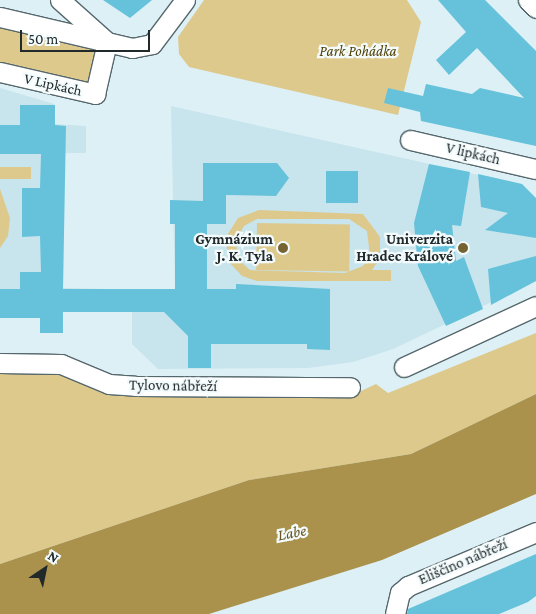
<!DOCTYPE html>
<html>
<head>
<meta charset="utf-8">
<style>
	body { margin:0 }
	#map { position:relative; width:536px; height:614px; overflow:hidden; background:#dcf0f6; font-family:"Crimson Pro",serif }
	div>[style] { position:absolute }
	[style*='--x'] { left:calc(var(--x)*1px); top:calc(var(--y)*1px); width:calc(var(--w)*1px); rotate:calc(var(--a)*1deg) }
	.built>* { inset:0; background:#c8e4ed }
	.green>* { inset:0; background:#dec98d; transform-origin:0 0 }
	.water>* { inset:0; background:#aa924c }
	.building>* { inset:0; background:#66c2da; transform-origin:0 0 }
	.roads { filter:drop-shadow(1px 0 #56686d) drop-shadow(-1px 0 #56686d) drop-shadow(0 1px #56686d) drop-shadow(0 -1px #56686d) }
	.minor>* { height:19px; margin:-9.5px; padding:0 9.5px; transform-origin:9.5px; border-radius:9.5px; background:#fff }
	.dots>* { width:14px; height:14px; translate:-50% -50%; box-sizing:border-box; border:2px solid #f3fbfd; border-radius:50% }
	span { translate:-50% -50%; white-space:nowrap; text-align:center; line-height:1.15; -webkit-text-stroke:4.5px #f3fbfd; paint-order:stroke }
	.park-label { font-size:15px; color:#524106; font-style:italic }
	.street-label { font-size:15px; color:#21292b }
	.poi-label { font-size:15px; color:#21292b; font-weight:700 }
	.right { translate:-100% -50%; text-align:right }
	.water-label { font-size:16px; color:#675621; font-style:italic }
	.north { position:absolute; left:20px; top:544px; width:50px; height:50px; -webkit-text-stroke:4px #f3fbfd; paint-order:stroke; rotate:34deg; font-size:14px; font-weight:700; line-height:20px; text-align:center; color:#21292b }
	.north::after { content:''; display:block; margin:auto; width:18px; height:22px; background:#21292b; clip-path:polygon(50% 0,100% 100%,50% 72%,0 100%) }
	.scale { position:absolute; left:20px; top:30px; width:130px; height:22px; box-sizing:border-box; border:2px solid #21292b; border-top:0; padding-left:6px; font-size:15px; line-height:18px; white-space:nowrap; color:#21292b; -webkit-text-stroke:4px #f3fbfd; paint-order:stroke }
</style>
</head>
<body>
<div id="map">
	<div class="built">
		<div style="clip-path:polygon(0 88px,54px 104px,55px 124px,86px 126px,86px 153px,64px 153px,63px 288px,106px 289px,106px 312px,63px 312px,63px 333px,40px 333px,40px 318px,0 318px)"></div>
		<div style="clip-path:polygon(171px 106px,523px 185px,536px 202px,536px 281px,393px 349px,353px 362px,308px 368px,158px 369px,132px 344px,132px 289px,175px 289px)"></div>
	</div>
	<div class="green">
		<div style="clip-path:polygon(204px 0,407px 0,421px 22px,398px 115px,189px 67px,179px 54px,178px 37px)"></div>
		<div style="left:0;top:23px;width:103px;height:42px;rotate:13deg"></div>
		<div style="left:0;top:167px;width:31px;height:12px"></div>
		<div style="clip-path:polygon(0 189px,10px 218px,8px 236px,0 248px)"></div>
		<div style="clip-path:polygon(evenodd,259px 210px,363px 214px,380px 237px,380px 258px,372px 270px,391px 270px,391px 281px,257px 281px,242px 276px,228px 261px,226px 237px,238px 218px,259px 210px,257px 219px,349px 219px,367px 231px,370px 256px,363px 266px,345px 273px,250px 270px,240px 261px,235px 241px,244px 226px,257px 219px)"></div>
		<div style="left:257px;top:223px;width:93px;height:47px;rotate:1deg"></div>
		<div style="clip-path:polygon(536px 333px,536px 394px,411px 454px,249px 480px,0 564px,0 367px,60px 368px,114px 392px,359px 392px,376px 384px,388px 393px)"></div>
	</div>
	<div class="water">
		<div style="clip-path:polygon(536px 394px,536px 494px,382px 560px,209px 614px,0 614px,0 564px,249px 480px,411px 454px)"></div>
	</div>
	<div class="building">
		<div style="clip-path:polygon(103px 0,152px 0,130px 18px)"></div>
		<div style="clip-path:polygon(438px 0,485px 0,536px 51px,536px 146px,421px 121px,420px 112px,384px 103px,388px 88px,423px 96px,426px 84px,472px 94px,480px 88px,524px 98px,477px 48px,449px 75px,436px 60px,466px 32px)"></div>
		<div style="clip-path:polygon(20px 105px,55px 105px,55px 125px,66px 126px,63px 289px,175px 289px,175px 224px,170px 224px,170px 200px,203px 201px,203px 163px,277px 163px,289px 178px,276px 196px,226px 195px,226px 224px,207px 224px,207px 289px,236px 289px,236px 284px,330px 289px,330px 350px,307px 349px,307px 344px,211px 344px,211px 368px,188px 368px,188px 336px,164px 312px,63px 312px,63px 333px,40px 333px,40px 318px,0 318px,0 289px,20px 289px,20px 272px,41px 272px,40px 236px,22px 237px,22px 188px,40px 188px,41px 154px,0 154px,0 125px,20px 125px)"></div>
		<div style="clip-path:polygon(429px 164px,470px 172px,461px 226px,452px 225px,456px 261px,464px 257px,483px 309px,446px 326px,418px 266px,414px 223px)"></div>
		<div style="left:326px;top:171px;width:32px;height:32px"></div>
		<div style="clip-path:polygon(478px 174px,522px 184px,536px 198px,536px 238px,485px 230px,508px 213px,481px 207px)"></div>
		<div style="clip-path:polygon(536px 256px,536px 281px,491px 305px,488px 269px)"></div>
		<div style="clip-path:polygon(536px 554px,536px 596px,528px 602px,499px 614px,407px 614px,408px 609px)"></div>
	</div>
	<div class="roads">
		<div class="minor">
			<div style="--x:60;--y:0;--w:62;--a:41.7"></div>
			<div style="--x:528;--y:0;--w:11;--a:45"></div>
			<div style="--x:0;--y:17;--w:136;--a:13.2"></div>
			<div style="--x:132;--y:48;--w:20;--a:-11"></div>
			<div style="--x:152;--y:44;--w:55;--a:-53.1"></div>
			<div style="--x:0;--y:72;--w:98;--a:13"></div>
			<div style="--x:95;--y:94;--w:53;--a:-77"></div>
			<div style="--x:410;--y:140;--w:129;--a:13"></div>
			<div style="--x:0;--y:363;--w:61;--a:0.9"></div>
			<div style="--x:61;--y:364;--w:52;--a:22.6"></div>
			<div style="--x:109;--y:384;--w:26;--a:4"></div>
			<div style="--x:135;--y:386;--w:215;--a:0.3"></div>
			<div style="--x:404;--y:367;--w:145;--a:-24.8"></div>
			<div style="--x:395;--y:614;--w:22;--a:-77"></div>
			<div style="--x:400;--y:593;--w:11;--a:-41"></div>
			<div style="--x:408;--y:586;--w:139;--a:-22.9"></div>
		</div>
	</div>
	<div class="dots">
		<div style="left:283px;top:248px;background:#756331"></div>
		<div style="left:463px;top:248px;background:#756331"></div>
	</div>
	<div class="park-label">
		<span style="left:358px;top:52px">Park Pohádka</span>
	</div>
	<div class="street-label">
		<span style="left:53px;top:85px;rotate:13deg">V Lipkách</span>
		<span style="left:473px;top:154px;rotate:13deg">V lipkách</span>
		<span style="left:173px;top:386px;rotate:1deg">Tylovo nábřeží</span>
		<span style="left:463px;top:562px;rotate:-23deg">Eliščino nábřeží</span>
	</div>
	<div class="poi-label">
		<span class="right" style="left:273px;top:248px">Gymnázium<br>J. K. Tyla</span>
		<span class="right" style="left:453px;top:248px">Univerzita<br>Hradec Králové</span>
	</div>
	<div class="water-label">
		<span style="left:292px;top:533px;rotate:-11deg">Labe</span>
	</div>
	<div class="north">N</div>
	<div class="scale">50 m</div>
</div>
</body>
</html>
